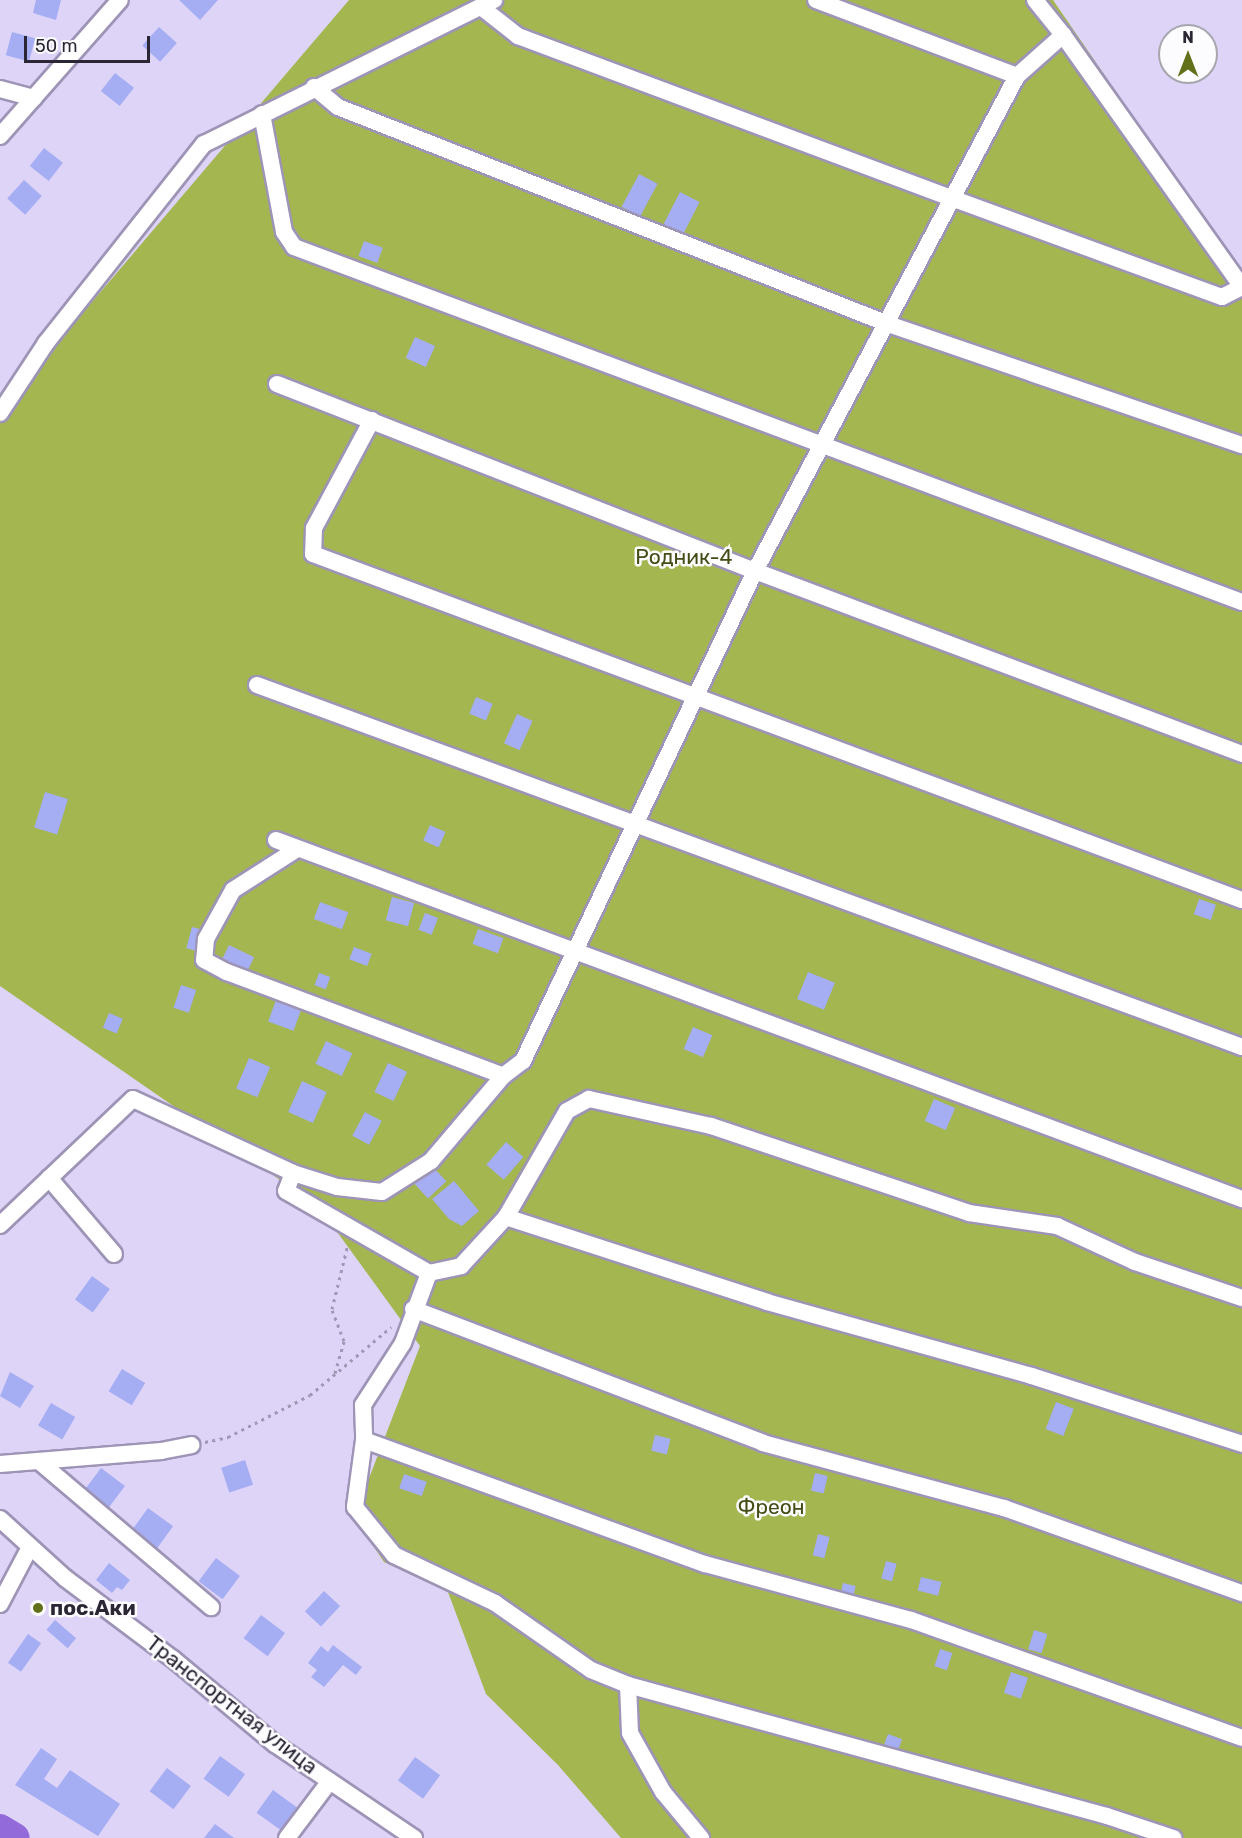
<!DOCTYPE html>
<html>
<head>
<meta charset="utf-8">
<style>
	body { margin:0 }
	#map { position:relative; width:1242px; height:1838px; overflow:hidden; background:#ded4f8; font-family:Rubik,sans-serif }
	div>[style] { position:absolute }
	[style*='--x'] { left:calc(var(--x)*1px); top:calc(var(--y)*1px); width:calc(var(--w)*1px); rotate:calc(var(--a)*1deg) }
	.green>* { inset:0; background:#a3b650 }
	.river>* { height:30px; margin:-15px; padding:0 15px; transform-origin:15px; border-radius:15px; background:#936ada }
	.building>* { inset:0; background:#a5adf3; transform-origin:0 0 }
	.path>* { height:3px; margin-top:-1.5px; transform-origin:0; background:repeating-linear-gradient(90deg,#a098b5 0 3px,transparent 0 7.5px) }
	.roads { filter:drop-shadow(2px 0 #9e94b6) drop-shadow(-2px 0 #9e94b6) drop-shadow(0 2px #9e94b6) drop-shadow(0 -2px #9e94b6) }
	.minor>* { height:16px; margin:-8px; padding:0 8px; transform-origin:8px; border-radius:8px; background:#fff }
	.dots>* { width:16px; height:16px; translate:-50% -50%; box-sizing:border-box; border:3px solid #fcfbfe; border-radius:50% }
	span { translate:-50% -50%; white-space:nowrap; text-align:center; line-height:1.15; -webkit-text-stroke:5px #fcfbfe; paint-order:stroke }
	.park-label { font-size:21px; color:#434d15 }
	.poi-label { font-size:21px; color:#2a2634; font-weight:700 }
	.left { translate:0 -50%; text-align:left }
	.street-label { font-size:21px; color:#2a2634 }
	.north { position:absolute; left:1158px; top:24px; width:60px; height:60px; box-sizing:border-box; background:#fcfbfe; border:2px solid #a8a6ad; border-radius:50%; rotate:0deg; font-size:16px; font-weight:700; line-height:24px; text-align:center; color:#2a2634 }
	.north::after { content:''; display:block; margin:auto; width:21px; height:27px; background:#62701a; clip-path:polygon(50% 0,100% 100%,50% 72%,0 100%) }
	.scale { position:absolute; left:24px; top:36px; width:126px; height:27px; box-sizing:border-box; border:3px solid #2a2634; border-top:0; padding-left:8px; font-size:18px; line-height:21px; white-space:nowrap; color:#2a2634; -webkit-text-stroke:4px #fcfbfe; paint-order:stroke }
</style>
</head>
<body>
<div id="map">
	<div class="green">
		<div style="clip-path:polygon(349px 0,1053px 0,1242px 275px,1242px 1838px,621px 1838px,558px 1765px,486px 1694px,448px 1592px,384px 1562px,354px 1517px,420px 1346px,319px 1207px,0 986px,0 410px)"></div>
	</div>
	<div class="river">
		<div style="--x:0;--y:1829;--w:17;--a:31"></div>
	</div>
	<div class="building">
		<div style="clip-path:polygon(36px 0,61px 0,56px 20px,33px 13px)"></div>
		<div style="clip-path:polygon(179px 0,218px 0,200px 20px)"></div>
		<div style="left:159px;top:27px;width:24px;height:25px;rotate:42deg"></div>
		<div style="left:12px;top:32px;width:24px;height:24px;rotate:15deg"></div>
		<div style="left:115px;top:73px;width:24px;height:23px;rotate:38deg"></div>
		<div style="left:44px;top:148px;width:24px;height:23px;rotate:38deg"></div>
		<div style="left:639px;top:174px;width:21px;height:37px;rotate:28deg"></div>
		<div style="left:24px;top:180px;width:24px;height:25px;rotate:42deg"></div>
		<div style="left:680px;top:192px;width:22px;height:38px;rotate:27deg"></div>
		<div style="left:364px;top:241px;width:20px;height:16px;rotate:20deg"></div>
		<div style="left:415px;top:337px;width:22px;height:23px;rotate:24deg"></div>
		<div style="left:476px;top:697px;width:18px;height:18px;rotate:22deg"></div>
		<div style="left:517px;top:714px;width:17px;height:32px;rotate:24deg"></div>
		<div style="left:45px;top:792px;width:24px;height:37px;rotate:17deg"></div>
		<div style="left:430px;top:825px;width:17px;height:17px;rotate:24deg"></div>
		<div style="left:392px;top:897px;width:23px;height:24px;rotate:15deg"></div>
		<div style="left:1199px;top:899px;width:18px;height:16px;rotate:19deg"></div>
		<div style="left:320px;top:902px;width:30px;height:18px;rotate:20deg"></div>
		<div style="left:425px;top:913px;width:14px;height:18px;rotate:21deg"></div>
		<div style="left:192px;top:927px;width:11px;height:22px;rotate:15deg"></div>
		<div style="left:478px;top:929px;width:27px;height:16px;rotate:20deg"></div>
		<div style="left:229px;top:945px;width:28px;height:17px;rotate:26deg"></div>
		<div style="left:354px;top:947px;width:19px;height:13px;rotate:21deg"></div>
		<div style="left:808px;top:972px;width:29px;height:29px;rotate:22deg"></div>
		<div style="left:319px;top:973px;width:12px;height:13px;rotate:20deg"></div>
		<div style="left:181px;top:985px;width:16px;height:24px;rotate:18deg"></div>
		<div style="left:276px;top:1000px;width:27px;height:23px;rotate:20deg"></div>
		<div style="left:109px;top:1013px;width:15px;height:16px;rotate:23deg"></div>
		<div style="left:693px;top:1027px;width:21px;height:24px;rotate:23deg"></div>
		<div style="left:326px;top:1041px;width:29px;height:25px;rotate:25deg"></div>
		<div style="left:249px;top:1058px;width:23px;height:33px;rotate:23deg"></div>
		<div style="left:388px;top:1063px;width:21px;height:32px;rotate:25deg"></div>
		<div style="left:302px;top:1081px;width:27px;height:34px;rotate:24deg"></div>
		<div style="left:934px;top:1099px;width:23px;height:24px;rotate:23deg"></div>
		<div style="left:365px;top:1112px;width:19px;height:27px;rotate:28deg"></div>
		<div style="left:506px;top:1142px;width:23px;height:30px;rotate:41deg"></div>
		<div style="left:432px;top:1166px;width:21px;height:25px;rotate:47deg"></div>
		<div style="clip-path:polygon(454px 1181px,479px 1211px,462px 1226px,449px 1219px,432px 1199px)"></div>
		<div style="left:92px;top:1276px;width:22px;height:29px;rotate:36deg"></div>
		<div style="left:122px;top:1369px;width:27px;height:26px;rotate:31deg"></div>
		<div style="clip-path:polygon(10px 1372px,34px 1386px,20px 1408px,0 1396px)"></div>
		<div style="left:1056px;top:1402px;width:19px;height:29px;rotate:21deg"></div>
		<div style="left:51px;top:1403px;width:28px;height:26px;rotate:30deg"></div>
		<div style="left:655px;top:1435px;width:16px;height:16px;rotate:14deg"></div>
		<div style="left:245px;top:1460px;width:26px;height:25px;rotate:72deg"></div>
		<div style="left:101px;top:1468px;width:30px;height:29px;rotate:37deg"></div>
		<div style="left:815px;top:1473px;width:13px;height:18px;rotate:13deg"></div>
		<div style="left:404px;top:1474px;width:24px;height:15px;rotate:19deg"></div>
		<div style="left:148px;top:1508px;width:31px;height:29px;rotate:36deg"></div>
		<div style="left:818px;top:1534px;width:12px;height:22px;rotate:14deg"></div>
		<div style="left:216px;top:1558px;width:30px;height:29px;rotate:37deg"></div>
		<div style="left:886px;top:1561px;width:11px;height:18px;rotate:15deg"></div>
		<div style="clip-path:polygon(109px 1563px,130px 1580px,122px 1590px,117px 1587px,112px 1593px,96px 1580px)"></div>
		<div style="left:921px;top:1577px;width:21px;height:14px;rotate:14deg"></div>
		<div style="left:843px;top:1583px;width:13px;height:13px;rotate:13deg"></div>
		<div style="left:324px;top:1591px;width:22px;height:28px;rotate:43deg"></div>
		<div style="left:261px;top:1615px;width:30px;height:29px;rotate:37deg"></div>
		<div style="left:55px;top:1620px;width:28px;height:13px;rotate:41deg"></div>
		<div style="left:1034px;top:1630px;width:14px;height:20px;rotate:17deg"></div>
		<div style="left:28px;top:1634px;width:16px;height:35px;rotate:35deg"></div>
		<div style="clip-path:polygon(333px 1645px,362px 1667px,356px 1675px,343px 1665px,324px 1687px,311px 1677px,317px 1670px,308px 1663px,321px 1646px,328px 1652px)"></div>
		<div style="left:940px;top:1649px;width:13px;height:18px;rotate:18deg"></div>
		<div style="left:1011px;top:1672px;width:18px;height:22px;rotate:19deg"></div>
		<div style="left:888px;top:1734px;width:15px;height:11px;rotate:20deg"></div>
		<div style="clip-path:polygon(41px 1748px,57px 1759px,44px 1779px,57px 1788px,70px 1770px,120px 1804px,98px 1836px,15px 1785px)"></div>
		<div style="left:220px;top:1756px;width:31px;height:28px;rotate:36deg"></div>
		<div style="left:415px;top:1757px;width:31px;height:29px;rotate:36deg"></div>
		<div style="left:167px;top:1768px;width:30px;height:29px;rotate:37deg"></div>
		<div style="left:273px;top:1790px;width:31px;height:28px;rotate:36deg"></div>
		<div style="clip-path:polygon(215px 1824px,234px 1838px,204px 1838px)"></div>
	</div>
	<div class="path">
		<div style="--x:335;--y:1373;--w:33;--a:-74"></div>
		<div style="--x:344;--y:1341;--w:34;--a:-111"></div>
		<div style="--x:332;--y:1309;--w:67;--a:-76.2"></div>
		<div style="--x:205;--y:1442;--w:24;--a:-12"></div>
		<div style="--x:228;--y:1437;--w:92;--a:-27.1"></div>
		<div style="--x:310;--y:1395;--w:106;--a:-40"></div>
	</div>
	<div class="roads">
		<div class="minor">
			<div style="--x:816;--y:0;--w:215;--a:20.7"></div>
			<div style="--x:1035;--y:0;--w:45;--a:51.3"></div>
			<div style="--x:481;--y:7;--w:47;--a:38.1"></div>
			<div style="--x:518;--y:36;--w:465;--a:20.5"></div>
			<div style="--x:954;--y:199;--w:285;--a:20.1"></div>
			<div style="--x:1222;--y:297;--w:22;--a:-27"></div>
			<div style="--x:314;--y:87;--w:31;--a:40"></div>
			<div style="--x:338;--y:107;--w:591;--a:21.53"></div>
			<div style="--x:888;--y:324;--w:374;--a:18.9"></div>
			<div style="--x:0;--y:89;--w:35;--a:15"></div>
			<div style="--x:262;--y:114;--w:120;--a:79.4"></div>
			<div style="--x:284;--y:232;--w:18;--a:56"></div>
			<div style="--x:294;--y:247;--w:1012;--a:20.53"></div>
			<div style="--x:0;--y:136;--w:181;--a:-48.6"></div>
			<div style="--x:277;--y:384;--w:513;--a:21.37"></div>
			<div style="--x:755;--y:571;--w:520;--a:20.59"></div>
			<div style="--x:0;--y:413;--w:84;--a:-56.7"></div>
			<div style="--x:46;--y:343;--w:254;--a:-51.6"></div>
			<div style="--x:204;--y:144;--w:324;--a:-26.4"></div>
			<div style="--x:372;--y:420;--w:123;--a:118.2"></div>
			<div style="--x:314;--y:528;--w:26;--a:92"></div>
			<div style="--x:313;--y:554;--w:991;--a:20.43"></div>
			<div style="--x:257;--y:685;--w:1049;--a:20.18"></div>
			<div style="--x:276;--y:840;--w:1031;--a:20.39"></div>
			<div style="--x:297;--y:849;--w:76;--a:147.4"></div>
			<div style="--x:233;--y:890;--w:56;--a:118.9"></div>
			<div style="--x:206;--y:939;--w:21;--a:95"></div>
			<div style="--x:204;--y:960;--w:26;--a:28"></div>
			<div style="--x:227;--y:972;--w:295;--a:20.6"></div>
			<div style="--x:293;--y:1173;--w:19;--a:111"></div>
			<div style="--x:286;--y:1191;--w:165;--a:29.8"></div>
			<div style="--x:429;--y:1273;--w:33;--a:-12"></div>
			<div style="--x:461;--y:1266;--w:67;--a:-47.4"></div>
			<div style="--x:506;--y:1217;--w:122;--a:-60.1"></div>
			<div style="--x:567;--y:1111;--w:25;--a:-29"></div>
			<div style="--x:589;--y:1099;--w:125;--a:12.5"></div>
			<div style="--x:711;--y:1126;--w:272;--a:18.6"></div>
			<div style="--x:969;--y:1213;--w:89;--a:8.4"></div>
			<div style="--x:1057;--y:1226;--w:86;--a:24.8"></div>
			<div style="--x:1135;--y:1262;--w:113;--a:18.6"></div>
			<div style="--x:49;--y:1178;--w:100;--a:49.5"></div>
			<div style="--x:506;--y:1217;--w:274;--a:18"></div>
			<div style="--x:767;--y:1302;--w:275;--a:15.6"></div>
			<div style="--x:1032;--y:1376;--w:221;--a:17.9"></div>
			<div style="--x:0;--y:1225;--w:183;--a:-43.5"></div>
			<div style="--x:133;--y:1099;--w:176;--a:24.8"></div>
			<div style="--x:293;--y:1173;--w:46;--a:17.7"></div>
			<div style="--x:337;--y:1187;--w:45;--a:6.3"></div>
			<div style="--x:382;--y:1192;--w:58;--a:-32.3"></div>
			<div style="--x:431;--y:1161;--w:111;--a:-49.7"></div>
			<div style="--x:503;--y:1076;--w:25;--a:-37"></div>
			<div style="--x:523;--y:1061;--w:542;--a:-64.66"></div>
			<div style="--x:755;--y:571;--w:560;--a:-62.11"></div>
			<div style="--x:1017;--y:76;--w:62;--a:-41.7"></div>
			<div style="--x:1063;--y:35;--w:309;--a:54.6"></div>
			<div style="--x:429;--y:1273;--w:75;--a:110.4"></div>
			<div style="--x:403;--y:1343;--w:74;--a:122.8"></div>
			<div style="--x:363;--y:1405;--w:35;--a:88"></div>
			<div style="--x:364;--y:1440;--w:363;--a:20"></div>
			<div style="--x:705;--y:1564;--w:213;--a:15.2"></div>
			<div style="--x:911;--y:1620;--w:351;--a:19.6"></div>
			<div style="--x:413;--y:1309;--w:375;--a:20.9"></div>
			<div style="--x:763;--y:1443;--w:250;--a:15.1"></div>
			<div style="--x:1004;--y:1508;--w:253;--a:19.7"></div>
			<div style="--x:364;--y:1440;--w:68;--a:97.7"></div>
			<div style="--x:355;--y:1507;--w:62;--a:50.9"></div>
			<div style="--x:394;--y:1555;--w:112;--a:25.4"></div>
			<div style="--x:495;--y:1603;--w:117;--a:34.9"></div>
			<div style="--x:591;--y:1670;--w:40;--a:22"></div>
			<div style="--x:628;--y:1685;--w:497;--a:15.3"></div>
			<div style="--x:1107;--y:1816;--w:70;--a:18.4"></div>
			<div style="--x:41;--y:1463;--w:223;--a:40.3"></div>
			<div style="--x:0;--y:1464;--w:162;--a:-4.6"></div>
			<div style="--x:161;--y:1451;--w:31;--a:-11"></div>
			<div style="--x:0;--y:1519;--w:88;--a:42.2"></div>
			<div style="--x:65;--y:1578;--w:135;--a:36.9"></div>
			<div style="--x:173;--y:1659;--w:133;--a:39.8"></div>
			<div style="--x:275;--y:1744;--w:168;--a:34.1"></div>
			<div style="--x:0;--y:1604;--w:64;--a:-62.2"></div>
			<div style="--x:628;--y:1685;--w:48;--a:87.6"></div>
			<div style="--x:630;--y:1733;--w:68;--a:60.8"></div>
			<div style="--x:663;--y:1792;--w:60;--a:50.4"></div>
			<div style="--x:287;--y:1838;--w:71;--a:-53"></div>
		</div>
	</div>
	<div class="dots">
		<div style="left:38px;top:1608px;background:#62701a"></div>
	</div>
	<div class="park-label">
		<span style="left:684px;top:557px">Родник-4</span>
		<span style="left:771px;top:1507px">Фреон</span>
	</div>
	<div class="poi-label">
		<span class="left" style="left:50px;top:1608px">пос.Аки</span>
	</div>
	<div class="street-label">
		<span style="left:232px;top:1705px;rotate:38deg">Транспортная улица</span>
	</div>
	<div class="north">N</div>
	<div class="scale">50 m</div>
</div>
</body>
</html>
